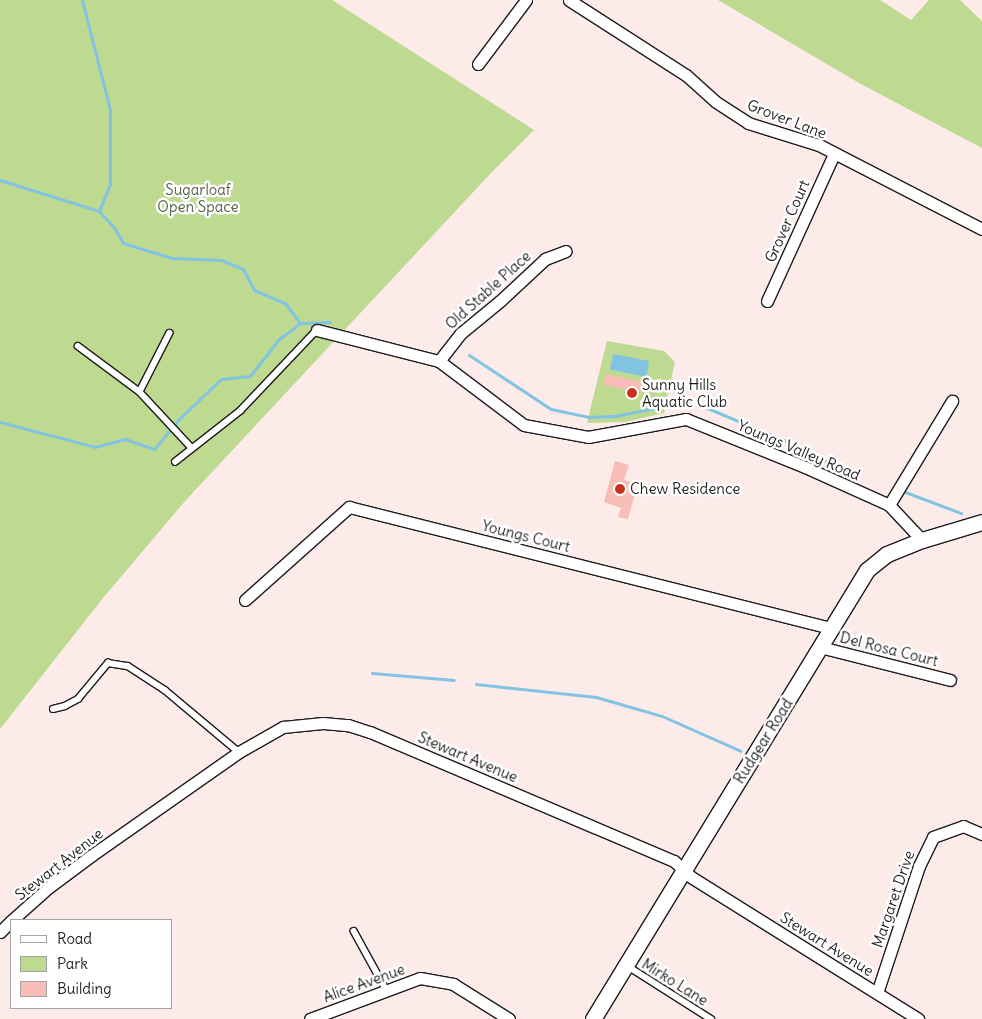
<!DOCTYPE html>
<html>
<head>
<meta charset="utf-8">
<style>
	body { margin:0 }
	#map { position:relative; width:982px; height:1019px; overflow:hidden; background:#fdebe9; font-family:Delius,sans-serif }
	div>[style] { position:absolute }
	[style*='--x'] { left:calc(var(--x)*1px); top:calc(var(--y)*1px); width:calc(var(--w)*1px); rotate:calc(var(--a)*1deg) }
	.green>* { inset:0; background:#bed990 }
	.water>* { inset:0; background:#81c4e2; transform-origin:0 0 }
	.stream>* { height:3px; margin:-1.5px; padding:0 1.5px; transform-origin:1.5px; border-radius:1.5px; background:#81c4e2 }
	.building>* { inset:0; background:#f9bdb7; transform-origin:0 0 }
	.roads { filter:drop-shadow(1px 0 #1c1c1c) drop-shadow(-1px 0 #1c1c1c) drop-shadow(0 1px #1c1c1c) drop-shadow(0 -1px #1c1c1c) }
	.service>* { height:5.5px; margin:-2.75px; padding:0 2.75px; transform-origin:2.75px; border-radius:2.75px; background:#fff }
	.minor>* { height:11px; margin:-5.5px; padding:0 5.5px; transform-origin:5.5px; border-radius:5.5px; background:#fff }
	.tertiary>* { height:15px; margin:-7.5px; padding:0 7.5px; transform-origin:7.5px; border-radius:7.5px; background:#fff }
	.dots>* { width:14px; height:14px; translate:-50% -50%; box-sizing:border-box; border:2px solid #fff; border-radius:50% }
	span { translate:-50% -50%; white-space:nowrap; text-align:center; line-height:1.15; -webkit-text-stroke:5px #fff; paint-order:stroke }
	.street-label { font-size:15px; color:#1c1c1c }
	.park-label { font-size:15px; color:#555e45 }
	.poi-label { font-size:15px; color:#1c1c1c }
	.left { translate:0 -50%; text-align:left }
	.legend { position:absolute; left:10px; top:919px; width:162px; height:90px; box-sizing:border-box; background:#fff; border:1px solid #a4a4a4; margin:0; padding:6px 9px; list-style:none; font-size:15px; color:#1c1c1c }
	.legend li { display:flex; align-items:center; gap:10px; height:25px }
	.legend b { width:25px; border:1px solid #a4a4a4 }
</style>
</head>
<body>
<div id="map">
	<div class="green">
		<div style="clip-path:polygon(0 0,332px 0,534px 130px,491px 173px,186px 500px,103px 598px,0 729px)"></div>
		<div style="clip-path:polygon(718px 0,880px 0,911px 20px,929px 0,960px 0,982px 21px,982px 148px,859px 83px)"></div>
		<div style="clip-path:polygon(607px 341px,664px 351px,675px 362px,664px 413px,625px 422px,587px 423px)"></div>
	</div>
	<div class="water">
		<div style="left:613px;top:354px;width:37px;height:16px;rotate:11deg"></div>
	</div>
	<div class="stream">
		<div style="--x:82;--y:0;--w:114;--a:75.7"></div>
		<div style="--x:110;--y:110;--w:74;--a:90"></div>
		<div style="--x:110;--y:184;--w:29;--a:112"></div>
		<div style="--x:0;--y:180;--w:104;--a:17.4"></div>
		<div style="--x:99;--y:211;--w:24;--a:48"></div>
		<div style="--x:115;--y:229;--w:16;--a:60"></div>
		<div style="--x:123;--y:243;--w:51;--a:17"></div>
		<div style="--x:172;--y:258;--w:49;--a:2.3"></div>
		<div style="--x:221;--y:260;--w:24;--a:22"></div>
		<div style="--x:243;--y:269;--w:24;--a:62"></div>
		<div style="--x:254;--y:290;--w:34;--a:23"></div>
		<div style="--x:285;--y:303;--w:25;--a:53"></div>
		<div style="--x:300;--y:323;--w:30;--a:-2"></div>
		<div style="--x:469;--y:355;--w:98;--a:33.4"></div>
		<div style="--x:551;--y:409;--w:38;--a:12"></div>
		<div style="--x:588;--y:417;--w:27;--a:-2"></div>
		<div style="--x:615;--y:416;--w:66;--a:-11.3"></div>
		<div style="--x:700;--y:405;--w:106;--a:22.7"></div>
		<div style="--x:798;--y:446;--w:42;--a:28.4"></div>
		<div style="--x:0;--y:422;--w:98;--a:14.7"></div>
		<div style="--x:95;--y:447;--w:31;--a:-15"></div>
		<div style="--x:125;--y:439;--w:31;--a:19"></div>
		<div style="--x:154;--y:449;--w:39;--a:-50"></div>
		<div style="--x:179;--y:419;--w:58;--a:-43.6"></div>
		<div style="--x:221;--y:379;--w:29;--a:-6"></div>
		<div style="--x:250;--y:376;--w:47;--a:-51.9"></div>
		<div style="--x:279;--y:339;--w:26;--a:-37"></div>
		<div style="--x:905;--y:492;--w:60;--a:20.6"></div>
		<div style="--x:372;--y:673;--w:82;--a:4.9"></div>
		<div style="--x:476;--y:684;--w:121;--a:6.2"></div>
		<div style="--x:596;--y:697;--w:69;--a:16.1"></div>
		<div style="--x:662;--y:716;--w:86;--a:23.9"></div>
	</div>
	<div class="building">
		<div style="left:606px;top:374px;width:38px;height:11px;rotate:12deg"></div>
		<div style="clip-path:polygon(615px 461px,629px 465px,624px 480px,632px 482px,630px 489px,636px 490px,628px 519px,618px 517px,621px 508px,604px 502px)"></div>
	</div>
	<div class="roads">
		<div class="service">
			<div style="--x:170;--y:333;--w:66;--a:117"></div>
			<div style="--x:140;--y:392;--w:76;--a:47.1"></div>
			<div style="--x:78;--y:346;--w:77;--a:36.6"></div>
			<div style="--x:175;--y:462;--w:83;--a:-38.1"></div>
			<div style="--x:240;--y:411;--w:112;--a:-46.5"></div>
			<div style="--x:53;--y:709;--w:12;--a:-14"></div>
			<div style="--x:65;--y:706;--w:15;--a:-28"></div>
			<div style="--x:78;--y:699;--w:47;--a:-50.2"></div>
			<div style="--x:108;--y:663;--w:20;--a:9"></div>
			<div style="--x:128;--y:666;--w:44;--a:33"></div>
			<div style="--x:165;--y:690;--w:97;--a:40"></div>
			<div style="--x:354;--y:931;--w:68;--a:61.2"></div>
			<div style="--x:626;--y:965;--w:101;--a:32.4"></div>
		</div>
		<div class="minor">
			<div style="--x:569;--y:0;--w:139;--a:32.7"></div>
			<div style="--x:686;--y:75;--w:40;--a:42"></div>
			<div style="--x:716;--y:102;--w:38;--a:33"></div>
			<div style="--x:748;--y:123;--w:74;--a:17.2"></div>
			<div style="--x:819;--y:145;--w:183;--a:27.3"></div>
			<div style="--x:478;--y:64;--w:80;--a:-53.1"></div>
			<div style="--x:767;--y:301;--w:162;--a:-65.5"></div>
			<div style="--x:317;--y:330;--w:126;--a:14.3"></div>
			<div style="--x:439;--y:361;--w:106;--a:37"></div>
			<div style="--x:524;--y:425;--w:65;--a:10.6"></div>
			<div style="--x:588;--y:437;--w:100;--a:-10.4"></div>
			<div style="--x:686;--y:419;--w:128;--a:22"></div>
			<div style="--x:805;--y:467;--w:92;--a:24.3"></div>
			<div style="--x:889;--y:505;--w:48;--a:46.7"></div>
			<div style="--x:439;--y:361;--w:36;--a:-52"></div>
			<div style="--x:461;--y:333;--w:50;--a:-39.4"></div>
			<div style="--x:500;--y:301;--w:62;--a:-43"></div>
			<div style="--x:545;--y:259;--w:22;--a:-21"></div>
			<div style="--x:889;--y:505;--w:122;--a:-58.8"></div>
			<div style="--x:245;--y:600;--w:140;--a:-41.8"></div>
			<div style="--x:349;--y:507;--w:498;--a:14.1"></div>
			<div style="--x:820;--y:647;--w:134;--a:14.2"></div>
			<div style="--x:12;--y:920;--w:50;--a:-41.7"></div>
			<div style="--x:49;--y:887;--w:54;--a:-36.7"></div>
			<div style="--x:92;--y:855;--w:179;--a:-35"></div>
			<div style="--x:239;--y:752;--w:51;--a:-29.6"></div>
			<div style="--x:283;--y:727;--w:40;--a:-5.7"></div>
			<div style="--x:323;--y:723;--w:25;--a:5"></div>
			<div style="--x:348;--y:725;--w:23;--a:18"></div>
			<div style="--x:370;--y:732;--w:330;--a:23"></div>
			<div style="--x:674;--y:861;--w:23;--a:43"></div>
			<div style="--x:691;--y:877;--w:268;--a:32"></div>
			<div style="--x:0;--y:932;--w:16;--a:-45"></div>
			<div style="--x:877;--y:993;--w:134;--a:-71.7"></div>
			<div style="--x:919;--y:866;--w:32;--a:-64"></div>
			<div style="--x:933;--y:837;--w:32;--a:-20"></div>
			<div style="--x:963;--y:826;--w:21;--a:23"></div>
			<div style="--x:310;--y:1019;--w:117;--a:-20.4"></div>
			<div style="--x:420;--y:978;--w:34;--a:10"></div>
			<div style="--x:453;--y:984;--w:66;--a:32"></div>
		</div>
		<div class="tertiary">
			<div style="--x:593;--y:1019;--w:526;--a:-58.61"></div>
			<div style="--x:867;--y:570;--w:26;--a:-39"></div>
			<div style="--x:887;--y:554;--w:38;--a:-22"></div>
			<div style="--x:922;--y:540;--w:63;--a:-16.7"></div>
		</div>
	</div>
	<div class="dots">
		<div style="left:632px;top:393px;background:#c8321e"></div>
		<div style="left:620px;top:489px;background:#c8321e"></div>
	</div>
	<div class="street-label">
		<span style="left:787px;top:119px;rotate:21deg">Grover Lane</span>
		<span style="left:787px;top:221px;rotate:-66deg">Grover Court</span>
		<span style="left:488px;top:290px;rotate:-42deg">Old Stable Place</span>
		<span style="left:799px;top:450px;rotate:23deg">Youngs Valley Road</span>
		<span style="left:526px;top:536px;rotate:14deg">Youngs Court</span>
		<span style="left:889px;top:649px;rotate:14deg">Del Rosa Court</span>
		<span style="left:763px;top:741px;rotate:-58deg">Rudgear Road</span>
		<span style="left:468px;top:757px;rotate:23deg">Stewart Avenue</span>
		<span style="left:59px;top:864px;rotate:-38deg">Stewart Avenue</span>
		<span style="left:893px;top:899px;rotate:-71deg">Margaret Drive</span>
		<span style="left:827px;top:944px;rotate:32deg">Stewart Avenue</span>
		<span style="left:675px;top:982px;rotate:32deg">Mirko Lane</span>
		<span style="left:364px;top:983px;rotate:-20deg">Alice Avenue</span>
	</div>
	<div class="park-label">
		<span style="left:198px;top:198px">Sugarloaf<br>Open Space</span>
	</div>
	<div class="poi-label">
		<span class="left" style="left:642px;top:393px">Sunny Hills<br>Aquatic Club</span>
		<span class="left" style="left:630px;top:489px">Chew Residence</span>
	</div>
	<ul class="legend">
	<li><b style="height:6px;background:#fff"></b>Road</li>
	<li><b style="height:14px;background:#bed990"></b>Park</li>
	<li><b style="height:14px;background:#f9bdb7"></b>Building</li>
	</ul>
</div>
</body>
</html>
